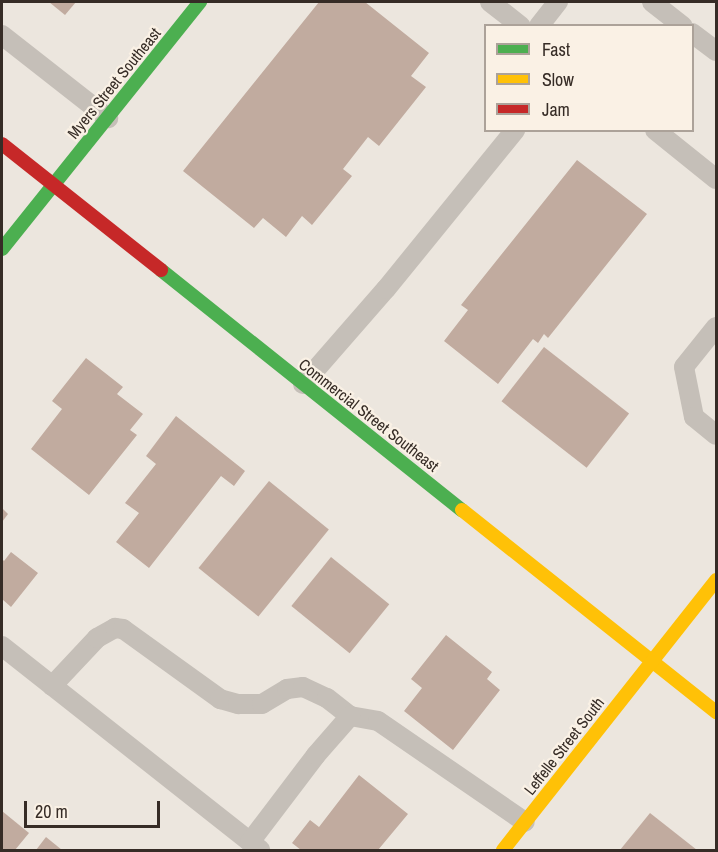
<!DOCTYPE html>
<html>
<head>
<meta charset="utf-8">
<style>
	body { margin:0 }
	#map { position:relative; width:718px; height:852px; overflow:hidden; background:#ece6de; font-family:"Archivo Narrow",sans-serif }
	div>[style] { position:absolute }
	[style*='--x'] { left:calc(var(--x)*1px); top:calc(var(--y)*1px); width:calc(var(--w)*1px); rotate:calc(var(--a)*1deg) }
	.building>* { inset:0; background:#c1ab9f; transform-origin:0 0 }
	.lane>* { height:20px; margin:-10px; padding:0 10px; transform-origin:10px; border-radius:10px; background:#c5bfb8 }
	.fast>* { height:14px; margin:-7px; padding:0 7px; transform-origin:7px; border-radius:7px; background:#4caf50 }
	.slow>* { height:14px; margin:-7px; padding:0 7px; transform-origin:7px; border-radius:7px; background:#ffc107 }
	.jam>* { height:14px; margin:-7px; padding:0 7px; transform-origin:7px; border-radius:7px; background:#c62828 }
	span { translate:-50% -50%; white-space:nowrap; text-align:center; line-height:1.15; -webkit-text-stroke:4.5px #faf1e5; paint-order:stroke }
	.street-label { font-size:16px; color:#362c26 }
	.frame { position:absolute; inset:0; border:3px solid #362c26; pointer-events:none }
	.legend { position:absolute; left:484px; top:24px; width:210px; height:108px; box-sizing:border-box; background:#faf1e5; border:2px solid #aca299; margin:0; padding:8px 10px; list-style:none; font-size:18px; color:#362c26 }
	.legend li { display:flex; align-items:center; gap:12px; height:30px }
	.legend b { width:30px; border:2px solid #aca299 }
	.scale { position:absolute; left:24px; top:801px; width:136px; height:27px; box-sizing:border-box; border:3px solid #362c26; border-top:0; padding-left:8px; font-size:18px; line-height:21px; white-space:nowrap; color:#362c26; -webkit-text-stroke:4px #faf1e5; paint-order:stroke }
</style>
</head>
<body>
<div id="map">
	<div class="building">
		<div style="clip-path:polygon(49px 2px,76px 2px,65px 15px)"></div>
		<div style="clip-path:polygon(319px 2px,365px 2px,429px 53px,411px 76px,426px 87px,379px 146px,368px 137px,343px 169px,352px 176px,312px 225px,302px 216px,286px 237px,263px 218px,254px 228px,183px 171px)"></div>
		<div style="clip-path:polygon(577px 160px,647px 214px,548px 338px,544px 334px,538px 343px,533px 339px,498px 384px,444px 341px,468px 310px,461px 305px)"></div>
		<div style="left:544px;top:347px;width:108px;height:69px;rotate:38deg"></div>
		<div style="clip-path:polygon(86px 358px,123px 387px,117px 394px,143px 414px,130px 430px,137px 435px,89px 495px,31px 449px,62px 409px,52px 401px)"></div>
		<div style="clip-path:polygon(176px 416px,245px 471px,234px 486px,221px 476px,149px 568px,116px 542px,139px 513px,125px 503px,156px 464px,146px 456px)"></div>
		<div style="left:269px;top:481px;width:77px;height:112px;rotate:39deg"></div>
		<div style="clip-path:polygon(2px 508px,8px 514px,2px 522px)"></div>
		<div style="clip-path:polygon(11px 552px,38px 573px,11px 607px,2px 599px,2px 559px,4px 561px)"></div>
		<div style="left:331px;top:557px;width:75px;height:63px;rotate:39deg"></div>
		<div style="clip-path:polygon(446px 635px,492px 672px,487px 679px,500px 690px,453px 750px,404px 711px,422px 688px,411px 679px)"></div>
		<div style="clip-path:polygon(359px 775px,408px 814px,378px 850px,301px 850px,292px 843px,310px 820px,319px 827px)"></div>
		<div style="clip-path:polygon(2px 811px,29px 833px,15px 850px,2px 850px)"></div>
		<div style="clip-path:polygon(650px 813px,697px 850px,620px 850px)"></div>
		<div style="clip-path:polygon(46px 837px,62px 850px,36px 850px)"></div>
	</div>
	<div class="lane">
		<div style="--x:490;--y:2;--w:39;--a:38"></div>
		<div style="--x:652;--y:2;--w:39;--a:38"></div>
		<div style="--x:539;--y:26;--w:31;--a:-52"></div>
		<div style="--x:692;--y:33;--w:30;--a:37"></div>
		<div style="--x:2;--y:35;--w:135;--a:38.1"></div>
		<div style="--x:655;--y:130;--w:78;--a:38.8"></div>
		<div style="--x:716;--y:327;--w:51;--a:128.7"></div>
		<div style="--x:684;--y:367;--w:51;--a:78.7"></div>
		<div style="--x:694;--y:417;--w:28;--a:39"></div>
		<div style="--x:303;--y:384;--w:126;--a:-48.9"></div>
		<div style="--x:386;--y:289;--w:205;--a:-50.9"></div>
		<div style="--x:2;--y:646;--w:329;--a:38.3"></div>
		<div style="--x:52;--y:686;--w:66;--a:-46.8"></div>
		<div style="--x:97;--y:638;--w:21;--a:-29"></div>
		<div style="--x:115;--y:628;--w:8;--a:7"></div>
		<div style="--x:123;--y:629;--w:120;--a:35.8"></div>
		<div style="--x:220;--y:699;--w:19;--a:16"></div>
		<div style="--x:238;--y:704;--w:24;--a:0"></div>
		<div style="--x:262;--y:704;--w:29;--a:-31"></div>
		<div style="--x:287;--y:689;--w:16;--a:-7"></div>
		<div style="--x:303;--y:687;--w:26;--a:25"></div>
		<div style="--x:327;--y:698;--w:29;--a:38"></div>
		<div style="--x:350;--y:716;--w:28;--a:10"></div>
		<div style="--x:378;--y:721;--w:178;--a:34.5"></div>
		<div style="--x:250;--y:842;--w:109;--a:-52.8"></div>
		<div style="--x:316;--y:755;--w:52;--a:-48.9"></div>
	</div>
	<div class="fast">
		<div style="--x:2;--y:249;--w:317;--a:-51.3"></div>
		<div style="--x:161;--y:270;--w:385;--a:38.6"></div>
	</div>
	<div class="slow">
		<div style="--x:462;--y:510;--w:325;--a:38.5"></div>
		<div style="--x:503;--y:850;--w:344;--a:-51.7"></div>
	</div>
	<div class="jam">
		<div style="--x:2;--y:144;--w:203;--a:38.4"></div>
	</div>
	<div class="street-label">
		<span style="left:114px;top:83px;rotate:-51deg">Myers Street Southeast</span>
		<span style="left:369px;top:415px;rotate:38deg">Commercial Street Southeast</span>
		<span style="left:564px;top:746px;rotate:-52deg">Leffelle Street South</span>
	</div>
	<div class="frame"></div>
	<ul class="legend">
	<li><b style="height:8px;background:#4caf50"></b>Fast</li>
	<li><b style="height:8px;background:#ffc107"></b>Slow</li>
	<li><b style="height:8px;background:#c62828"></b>Jam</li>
	</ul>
	<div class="scale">20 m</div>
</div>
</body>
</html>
